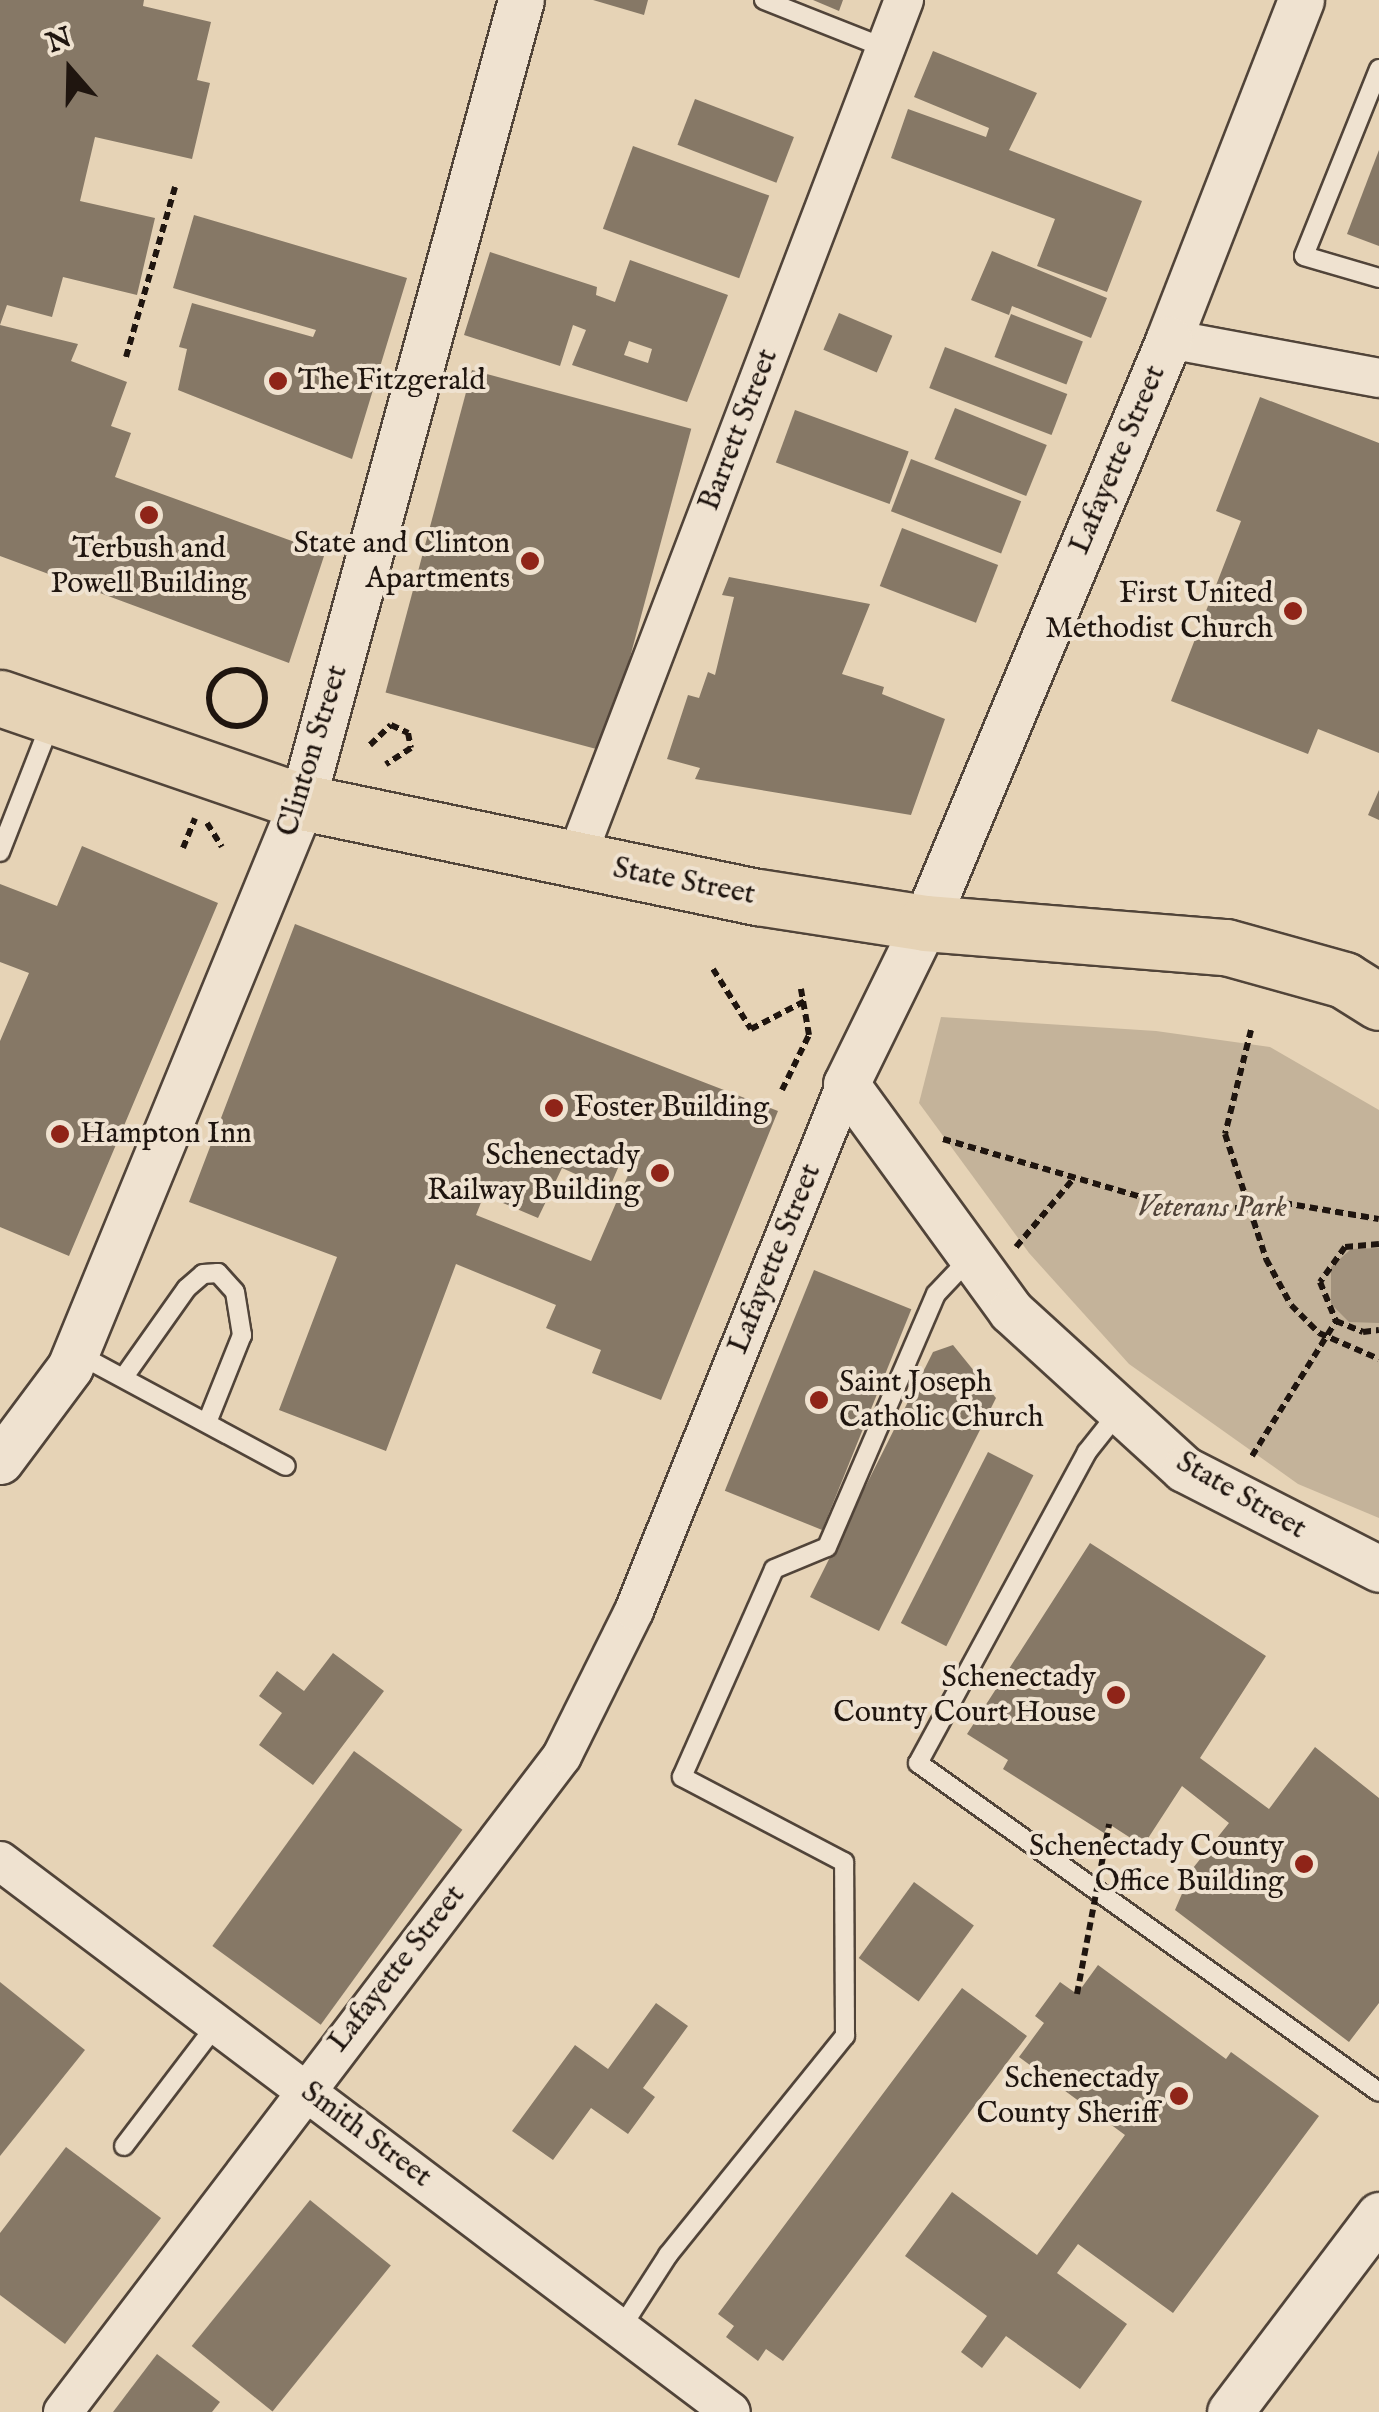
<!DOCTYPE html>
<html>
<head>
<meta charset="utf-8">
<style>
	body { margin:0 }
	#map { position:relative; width:1379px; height:2412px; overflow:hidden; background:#e6d3b6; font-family:"IM FELL English",serif }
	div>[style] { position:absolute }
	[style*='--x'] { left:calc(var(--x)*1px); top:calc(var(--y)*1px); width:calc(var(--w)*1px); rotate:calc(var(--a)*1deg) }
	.green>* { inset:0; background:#c4b39a }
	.water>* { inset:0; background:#a2927d }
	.building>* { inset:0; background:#867866; transform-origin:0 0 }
	.path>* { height:6px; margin-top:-3px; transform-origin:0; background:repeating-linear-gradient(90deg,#1f150f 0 8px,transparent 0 13px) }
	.path>.ring { margin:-3px; padding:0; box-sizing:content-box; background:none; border:6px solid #1f150f; border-radius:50% }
	.roads { filter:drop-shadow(2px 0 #514439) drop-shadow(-2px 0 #514439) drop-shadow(0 2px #514439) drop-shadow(0 -2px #514439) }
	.service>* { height:18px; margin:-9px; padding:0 9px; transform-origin:9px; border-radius:9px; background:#efe2d0 }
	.minor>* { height:38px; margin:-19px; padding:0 19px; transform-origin:19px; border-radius:19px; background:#efe2d0 }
	.tertiary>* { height:45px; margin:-22.5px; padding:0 22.5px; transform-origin:22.5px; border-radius:22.5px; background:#efe2d0 }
	.primary>* { height:55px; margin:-27.5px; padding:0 27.5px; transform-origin:27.5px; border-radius:27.5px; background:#e6d3b6 }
	.path-bridge>* { height:6px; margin-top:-3px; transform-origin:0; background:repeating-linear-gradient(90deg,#1f150f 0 8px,transparent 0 13px) }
	.dots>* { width:28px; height:28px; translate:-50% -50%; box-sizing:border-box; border:5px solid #efe2d0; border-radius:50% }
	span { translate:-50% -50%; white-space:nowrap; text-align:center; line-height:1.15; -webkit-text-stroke:8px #efe2d0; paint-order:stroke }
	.poi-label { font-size:30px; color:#1f150f }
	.left { translate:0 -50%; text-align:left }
	.right { translate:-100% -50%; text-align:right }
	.street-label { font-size:30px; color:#1f150f }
	.park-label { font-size:30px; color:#514439; font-style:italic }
	.north { position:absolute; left:20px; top:20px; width:100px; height:100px; -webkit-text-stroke:8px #efe2d0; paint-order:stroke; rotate:340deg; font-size:28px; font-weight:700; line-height:40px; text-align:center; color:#1f150f }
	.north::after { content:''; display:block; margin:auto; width:35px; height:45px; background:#1f150f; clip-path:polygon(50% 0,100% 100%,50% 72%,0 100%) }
</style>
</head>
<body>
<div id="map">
	<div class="green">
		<div style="clip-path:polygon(941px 1017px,1156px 1031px,1270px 1047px,1379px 1110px,1379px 1518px,1298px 1484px,1129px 1364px,1029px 1253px,919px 1103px)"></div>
	</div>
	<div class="water">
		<div style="clip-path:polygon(1379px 1248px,1379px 1323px,1349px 1322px,1331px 1304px,1331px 1267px,1351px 1249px)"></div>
	</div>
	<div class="building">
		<div style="clip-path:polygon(0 0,144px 0,143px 6px,211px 22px,197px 80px,210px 83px,192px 159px,95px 137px,80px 201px,155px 218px,137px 295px,63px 277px,52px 317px,7px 305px,0 325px)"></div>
		<div style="clip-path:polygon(593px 0,648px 0,644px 15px)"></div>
		<div style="clip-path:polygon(813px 0,843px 0,839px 11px)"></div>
		<div style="clip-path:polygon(933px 51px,1037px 93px,1009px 150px,1142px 201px,1107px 292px,1037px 266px,1055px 219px,891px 158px,908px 109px,986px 137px,989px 128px,914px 97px)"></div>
		<div style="left:695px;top:99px;width:106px;height:49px;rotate:21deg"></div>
		<div style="left:633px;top:146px;width:145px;height:88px;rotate:20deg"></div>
		<div style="clip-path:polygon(1379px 150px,1379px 246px,1347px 234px)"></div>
		<div style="clip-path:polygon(194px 215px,407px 278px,352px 459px,178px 390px,187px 349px,179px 347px,192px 303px,313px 337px,316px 330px,173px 288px)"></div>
		<div style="clip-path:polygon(992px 251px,1107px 298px,1091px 338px,1012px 306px,1009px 315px,971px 300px)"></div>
		<div style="clip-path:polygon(evenodd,490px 252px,597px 287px,596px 295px,615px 302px,630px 260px,728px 295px,687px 402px,572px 365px,586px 330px,573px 325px,560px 366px,464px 335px,490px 252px,629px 341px,652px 349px,648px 363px,624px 355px,629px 341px)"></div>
		<div style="left:839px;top:313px;width:58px;height:40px;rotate:23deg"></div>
		<div style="left:1011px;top:314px;width:77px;height:46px;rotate:21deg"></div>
		<div style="clip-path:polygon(0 325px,78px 344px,71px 361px,127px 382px,111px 426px,131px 433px,115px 477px,325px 553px,289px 663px,0 556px)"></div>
		<div style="left:945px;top:347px;width:131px;height:44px;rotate:21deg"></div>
		<div style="left:472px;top:370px;width:227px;height:334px;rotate:15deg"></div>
		<div style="clip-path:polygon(1260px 397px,1379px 443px,1379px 753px,1318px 729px,1308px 754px,1171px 701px,1241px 521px,1216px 511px)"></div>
		<div style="left:955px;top:408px;width:99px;height:55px;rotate:22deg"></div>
		<div style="left:795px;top:410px;width:121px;height:56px;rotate:20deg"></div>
		<div style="left:911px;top:459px;width:118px;height:56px;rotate:21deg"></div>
		<div style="left:902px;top:528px;width:103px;height:62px;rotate:21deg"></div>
		<div style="clip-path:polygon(729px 577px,870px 604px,842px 674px,884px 687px,882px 694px,945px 719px,911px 815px,695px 779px,700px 768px,667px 759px,688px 695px,699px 698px,708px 672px,715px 675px,734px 597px,722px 595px)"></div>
		<div style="clip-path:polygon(1379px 790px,1379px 820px,1368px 815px)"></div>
		<div style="clip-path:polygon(82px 846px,218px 903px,69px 1256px,0 1227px,0 1041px,29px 973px,0 962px,0 884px,57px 906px)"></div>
		<div style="clip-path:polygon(evenodd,295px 924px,778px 1111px,661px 1400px,592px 1373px,601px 1350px,546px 1328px,556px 1305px,456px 1264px,386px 1451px,279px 1410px,337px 1257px,189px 1202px,295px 924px,624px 1154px,635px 1159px,591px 1261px,476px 1215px,484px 1195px,538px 1218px,562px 1168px,609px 1189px,624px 1154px)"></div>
		<div style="left:814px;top:1270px;width:105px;height:238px;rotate:22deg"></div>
		<div style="clip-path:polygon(953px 1345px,996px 1398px,879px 1631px,810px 1597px,933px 1352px)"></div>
		<div style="left:988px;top:1452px;width:51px;height:192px;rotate:27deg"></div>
		<div style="clip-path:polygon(1090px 1543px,1266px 1656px,1200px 1758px,1269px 1809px,1315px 1747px,1379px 1798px,1379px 2003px,1349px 2042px,1175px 1910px,1193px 1868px,1229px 1823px,1182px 1786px,1143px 1846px,1109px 1824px,1104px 1833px,1003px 1769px,1008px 1760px,967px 1734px)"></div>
		<div style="clip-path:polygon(333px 1653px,384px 1691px,313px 1785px,259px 1745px,282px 1713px,259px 1696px,277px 1671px,304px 1691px)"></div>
		<div style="left:354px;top:1751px;width:134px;height:241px;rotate:36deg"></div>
		<div style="left:914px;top:1882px;width:74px;height:94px;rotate:36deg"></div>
		<div style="clip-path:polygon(1098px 1965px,1226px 2059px,1231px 2052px,1319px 2116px,1173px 2313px,1078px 2244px,1057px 2273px,1127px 2324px,1080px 2389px,1006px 2336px,982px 2368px,961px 2352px,987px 2316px,905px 2256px,952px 2192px,1037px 2255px,1125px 2135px,1019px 2057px,1044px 2023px,1035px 2016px,1060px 1982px,1077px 1994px)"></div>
		<div style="clip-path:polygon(0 1982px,85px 2050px,0 2156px)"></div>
		<div style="clip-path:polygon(962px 1988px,1027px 2036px,783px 2361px,766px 2349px,758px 2361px,726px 2337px,734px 2326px,718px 2314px)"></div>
		<div style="clip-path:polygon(656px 2003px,688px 2026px,643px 2088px,655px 2097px,628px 2134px,591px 2108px,553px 2160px,512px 2131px,575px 2045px,608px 2069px)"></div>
		<div style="clip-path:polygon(66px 2147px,161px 2218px,65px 2344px,0 2295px,0 2233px)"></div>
		<div style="left:310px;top:2200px;width:104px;height:188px;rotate:39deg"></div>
		<div style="clip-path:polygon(157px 2354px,220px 2402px,212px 2412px,113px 2412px)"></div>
	</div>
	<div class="path">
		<div style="--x:126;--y:357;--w:177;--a:-73.9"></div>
		<div class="ring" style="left:209px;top:670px;width:50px;height:50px"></div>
		<div style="--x:370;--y:745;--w:29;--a:-44"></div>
		<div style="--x:391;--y:725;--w:19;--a:25"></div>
		<div style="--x:408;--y:733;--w:15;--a:79"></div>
		<div style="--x:411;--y:748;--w:30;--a:147"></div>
		<div style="--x:207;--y:823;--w:28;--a:58"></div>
		<div style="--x:183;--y:848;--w:32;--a:-68"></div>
		<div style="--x:713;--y:969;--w:71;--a:57.7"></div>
		<div style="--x:751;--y:1029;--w:61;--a:-27.4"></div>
		<div style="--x:1251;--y:1030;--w:107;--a:104"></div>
		<div style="--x:1225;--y:1134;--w:132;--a:71.8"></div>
		<div style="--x:1266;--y:1259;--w:52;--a:61.5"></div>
		<div style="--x:1291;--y:1305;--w:40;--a:45"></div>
		<div style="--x:1319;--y:1333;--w:65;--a:23.4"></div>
		<div style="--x:782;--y:1090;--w:61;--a:-63.9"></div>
		<div style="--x:809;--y:1035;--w:47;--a:-99.9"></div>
		<div style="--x:943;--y:1139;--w:239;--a:16.3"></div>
		<div style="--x:1172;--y:1206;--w:37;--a:8"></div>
		<div style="--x:1209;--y:1211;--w:75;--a:-6.1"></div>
		<div style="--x:1284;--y:1203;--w:96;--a:9.6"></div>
		<div style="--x:1379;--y:1244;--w:34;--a:175"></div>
		<div style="--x:1345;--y:1247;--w:43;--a:125.5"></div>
		<div style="--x:1320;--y:1282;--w:42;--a:67.7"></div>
		<div style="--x:1336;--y:1321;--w:29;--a:22"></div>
		<div style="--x:1363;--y:1332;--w:16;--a:-7"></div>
		<div style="--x:1016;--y:1247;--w:89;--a:-50"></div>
		<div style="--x:1252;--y:1456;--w:159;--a:-58.1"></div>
	</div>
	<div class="roads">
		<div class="service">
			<div style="--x:764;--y:0;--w:130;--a:21.6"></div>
			<div style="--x:1379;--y:69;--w:201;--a:111.9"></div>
			<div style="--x:1304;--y:256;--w:78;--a:16.3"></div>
			<div style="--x:0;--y:852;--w:140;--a:-68.6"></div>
			<div style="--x:76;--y:1353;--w:238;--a:28.3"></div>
			<div style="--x:126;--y:1374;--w:105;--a:-54.7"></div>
			<div style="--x:187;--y:1288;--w:21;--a:-41"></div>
			<div style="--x:203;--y:1274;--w:15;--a:-4"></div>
			<div style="--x:218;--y:1273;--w:25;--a:48"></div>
			<div style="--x:235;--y:1292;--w:44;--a:80.8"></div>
			<div style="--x:242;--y:1335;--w:92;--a:111.8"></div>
			<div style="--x:1118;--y:1413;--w:50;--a:128.5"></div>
			<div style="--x:1087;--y:1452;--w:354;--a:118.5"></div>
			<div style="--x:918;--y:1763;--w:566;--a:35.51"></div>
			<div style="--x:124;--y:2146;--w:153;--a:-52.7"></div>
			<div style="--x:621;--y:2328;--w:87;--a:-57.2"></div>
			<div style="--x:668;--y:2255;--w:282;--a:-51.1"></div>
			<div style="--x:845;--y:2036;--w:174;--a:-90.3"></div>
			<div style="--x:844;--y:1862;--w:183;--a:-152.3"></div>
			<div style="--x:682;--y:1777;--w:227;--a:-66.1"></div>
			<div style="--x:774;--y:1569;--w:57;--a:-22.5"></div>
			<div style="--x:827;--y:1547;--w:275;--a:-66.7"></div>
			<div style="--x:936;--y:1294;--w:51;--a:-46.6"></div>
		</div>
		<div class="minor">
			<div style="--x:1169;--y:339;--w:214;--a:10.5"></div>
			<div style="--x:575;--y:861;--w:922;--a:-69.09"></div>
			<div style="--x:0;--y:1861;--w:915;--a:37.01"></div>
			<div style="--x:63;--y:2412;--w:824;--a:-52.74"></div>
			<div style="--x:562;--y:1756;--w:162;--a:-63.6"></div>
			<div style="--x:634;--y:1611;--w:568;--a:-68.09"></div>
		</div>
		<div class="tertiary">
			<div style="--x:1301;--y:0;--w:364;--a:111.3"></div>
			<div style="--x:1169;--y:339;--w:633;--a:112.68"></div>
			<div style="--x:925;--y:923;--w:179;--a:116.1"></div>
			<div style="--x:846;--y:1084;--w:281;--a:54"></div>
			<div style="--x:1011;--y:1311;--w:234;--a:42.4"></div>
			<div style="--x:1184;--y:1469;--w:219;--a:27.1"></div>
			<div style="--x:0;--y:1461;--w:117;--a:-53.3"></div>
			<div style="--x:70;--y:1367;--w:611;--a:-67.68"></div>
			<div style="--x:302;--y:802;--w:831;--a:-74.73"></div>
			<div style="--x:1230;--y:2412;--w:247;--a:-52.9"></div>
		</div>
		<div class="primary">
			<div style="--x:0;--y:698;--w:319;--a:19"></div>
			<div style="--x:302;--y:802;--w:466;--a:11.8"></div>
			<div style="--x:758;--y:897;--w:169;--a:8.8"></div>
			<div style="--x:925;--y:923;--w:302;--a:4.6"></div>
			<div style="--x:1226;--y:947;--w:123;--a:15.6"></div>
			<div style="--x:1344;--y:980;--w:41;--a:32.2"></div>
		</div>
	</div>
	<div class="path-bridge">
		<div style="--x:1077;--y:1994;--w:173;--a:-79.3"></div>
	</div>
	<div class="dots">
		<div style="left:278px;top:381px;background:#8f2418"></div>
		<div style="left:149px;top:515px;background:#8f2418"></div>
		<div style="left:530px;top:561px;background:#8f2418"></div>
		<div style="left:1293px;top:611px;background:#8f2418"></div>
		<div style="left:554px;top:1108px;background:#8f2418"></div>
		<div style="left:60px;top:1134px;background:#8f2418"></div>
		<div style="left:660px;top:1173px;background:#8f2418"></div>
		<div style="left:819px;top:1400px;background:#8f2418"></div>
		<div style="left:1116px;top:1695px;background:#8f2418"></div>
		<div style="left:1304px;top:1864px;background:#8f2418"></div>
		<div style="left:1179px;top:2096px;background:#8f2418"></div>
	</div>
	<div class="poi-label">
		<span class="left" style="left:298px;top:381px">The Fitzgerald</span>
		<span class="right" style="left:510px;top:561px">State and Clinton<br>Apartments</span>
		<span style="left:149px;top:566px">Terbush and<br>Powell Building</span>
		<span class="right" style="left:1273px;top:611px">First United<br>Methodist Church</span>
		<span class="left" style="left:574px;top:1108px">Foster Building</span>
		<span class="left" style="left:80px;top:1134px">Hampton Inn</span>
		<span class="right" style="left:640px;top:1173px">Schenectady<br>Railway Building</span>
		<span class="left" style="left:839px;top:1400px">Saint Joseph<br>Catholic Church</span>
		<span class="right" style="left:1096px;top:1695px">Schenectady<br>County Court House</span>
		<span class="right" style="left:1284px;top:1864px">Schenectady County<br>Office Building</span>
		<span class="right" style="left:1159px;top:2096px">Schenectady<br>County Sheriff</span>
	</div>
	<div class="street-label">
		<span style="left:739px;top:430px;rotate:-69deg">Barrett Street</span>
		<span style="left:1118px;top:460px;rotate:-67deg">Lafayette Street</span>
		<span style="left:313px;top:751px;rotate:-73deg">Clinton Street</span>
		<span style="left:684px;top:882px;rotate:11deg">State Street</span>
		<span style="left:775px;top:1259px;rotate:-68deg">Lafayette Street</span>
		<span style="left:1241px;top:1496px;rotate:30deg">State Street</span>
		<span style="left:397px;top:1969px;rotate:-52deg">Lafayette Street</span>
		<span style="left:366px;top:2135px;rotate:37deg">Smith Street</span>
	</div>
	<div class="park-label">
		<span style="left:1212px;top:1208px">Veterans Park</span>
	</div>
	<div class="north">N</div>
</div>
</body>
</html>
